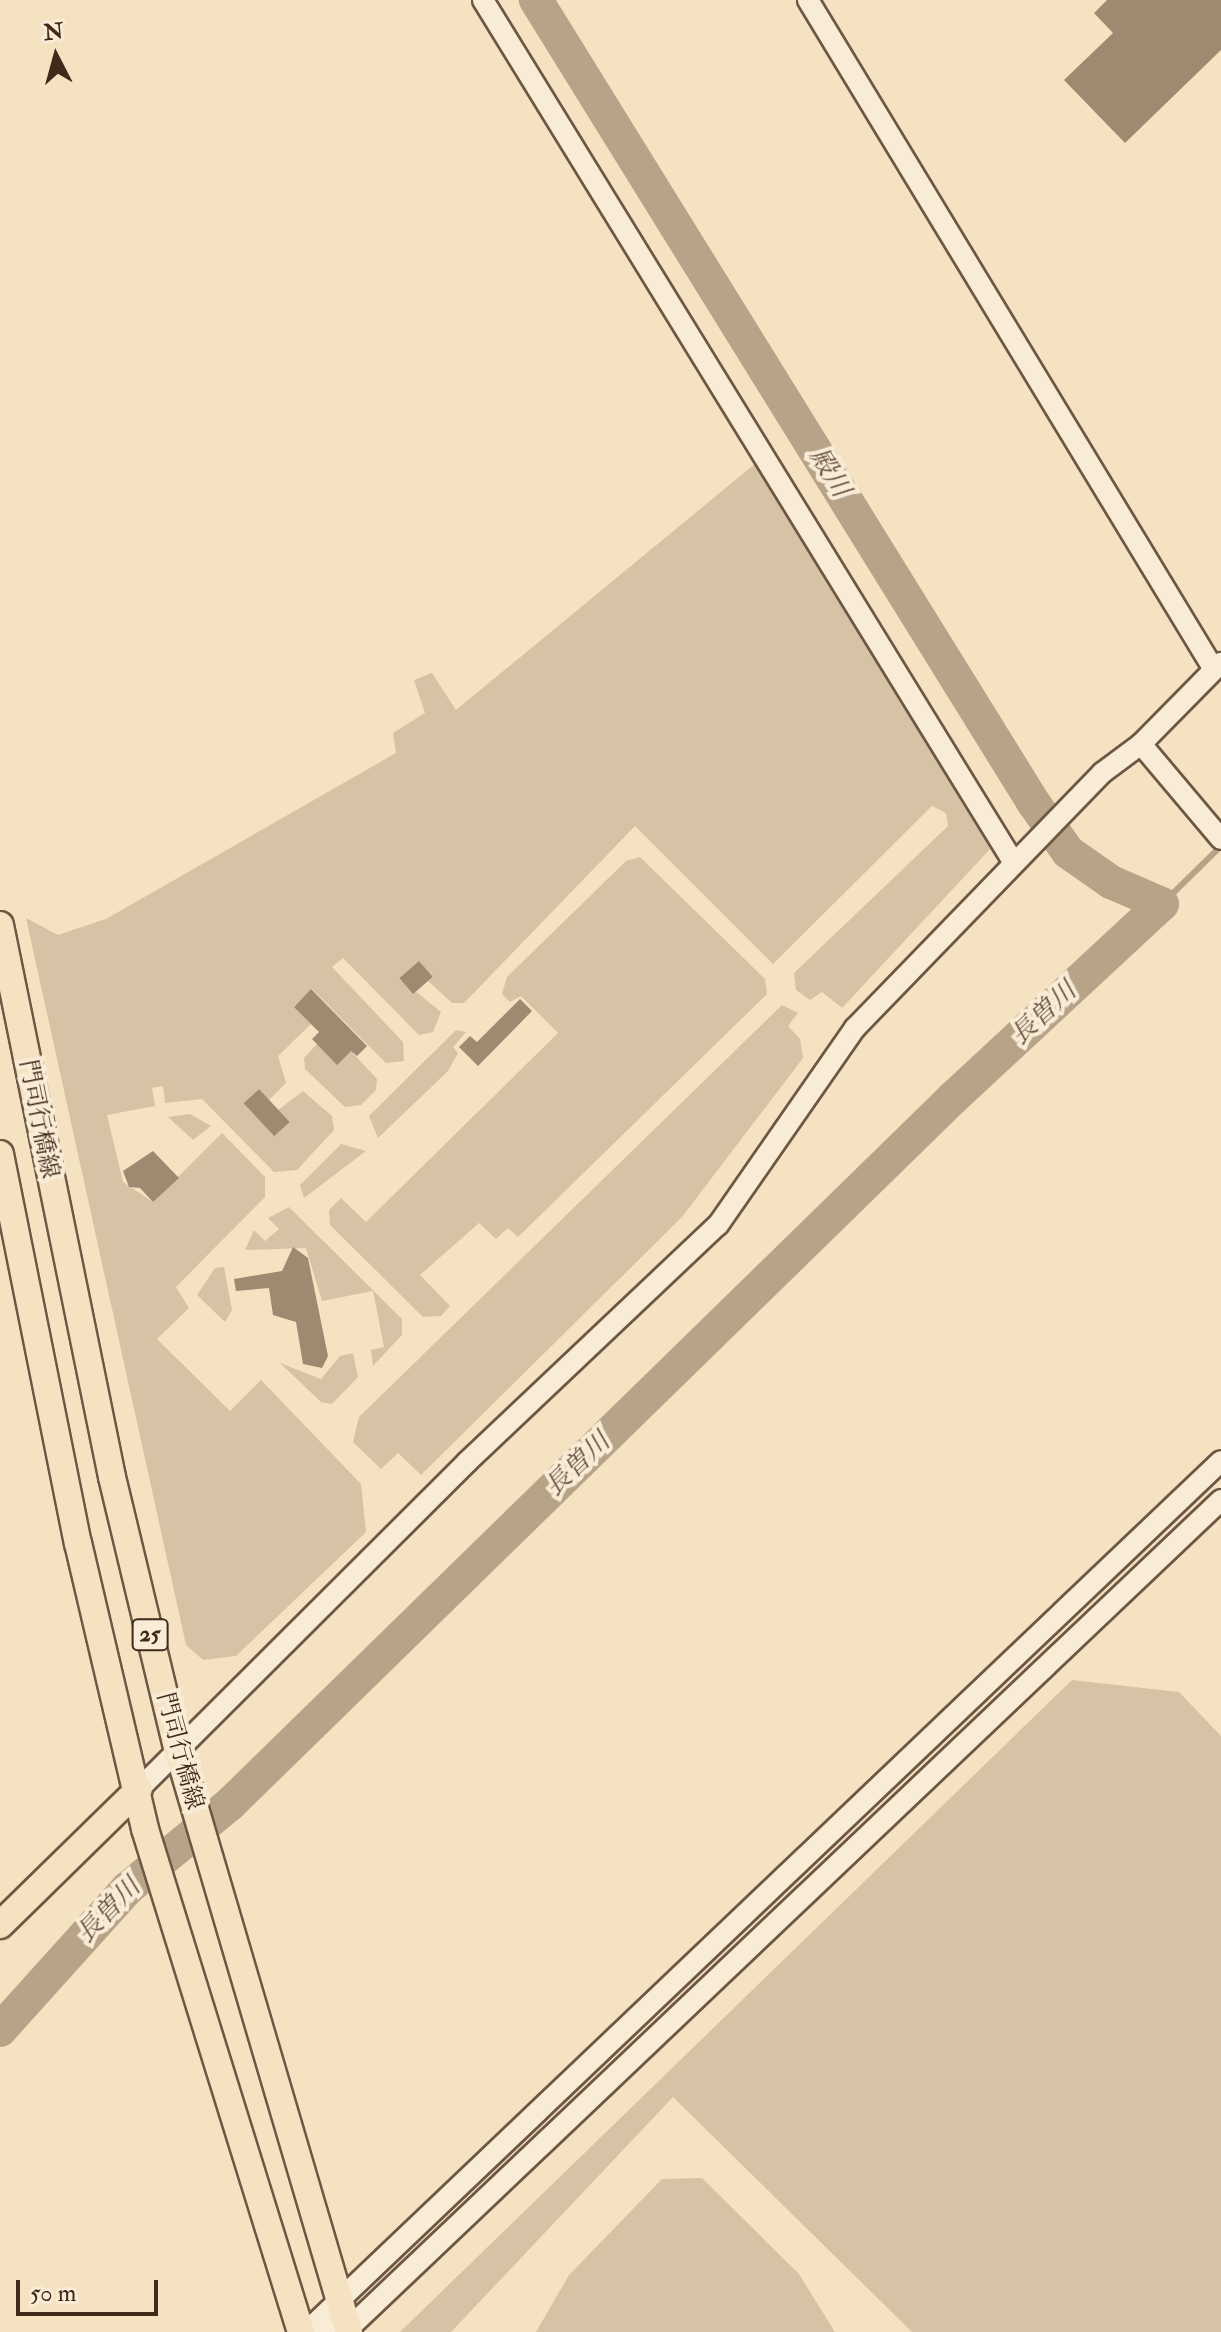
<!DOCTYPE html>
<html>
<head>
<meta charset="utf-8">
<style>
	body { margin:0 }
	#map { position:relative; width:1221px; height:2332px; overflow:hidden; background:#f4e2c1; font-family:"IM FELL Double Pica","Noto Serif JP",serif }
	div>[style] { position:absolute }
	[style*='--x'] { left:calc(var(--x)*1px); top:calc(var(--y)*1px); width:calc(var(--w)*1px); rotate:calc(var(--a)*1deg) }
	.green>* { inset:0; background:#d6c3a5 }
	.stream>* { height:6px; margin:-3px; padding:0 3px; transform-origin:3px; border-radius:3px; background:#b7a388 }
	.river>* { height:34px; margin:-17px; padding:0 17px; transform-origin:17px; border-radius:17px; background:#b7a388 }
	.building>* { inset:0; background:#9e8971; transform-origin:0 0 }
	.roads { filter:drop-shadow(2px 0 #6e5744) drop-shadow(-2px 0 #6e5744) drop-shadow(0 2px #6e5744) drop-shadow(0 -2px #6e5744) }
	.minor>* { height:20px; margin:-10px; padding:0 10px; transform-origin:10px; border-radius:10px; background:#f8ecd7 }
	.major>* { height:26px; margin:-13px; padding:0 13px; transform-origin:13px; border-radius:13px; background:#f4e2c1 }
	span { translate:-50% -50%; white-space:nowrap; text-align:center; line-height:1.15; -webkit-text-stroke:8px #f8ecd7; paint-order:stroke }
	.shield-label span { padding:2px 6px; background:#f8ecd7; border:2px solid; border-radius:6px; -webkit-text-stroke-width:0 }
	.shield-label { font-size:22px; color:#41291a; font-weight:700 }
	.street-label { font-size:24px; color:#41291a }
	.water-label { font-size:26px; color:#644e3b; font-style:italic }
	.north { position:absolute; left:16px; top:16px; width:80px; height:80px; -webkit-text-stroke:6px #f8ecd7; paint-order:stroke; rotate:354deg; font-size:22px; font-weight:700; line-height:32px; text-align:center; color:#41291a }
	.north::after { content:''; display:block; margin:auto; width:28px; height:36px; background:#41291a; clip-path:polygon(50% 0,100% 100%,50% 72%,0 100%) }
	.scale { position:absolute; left:16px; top:2280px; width:142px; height:36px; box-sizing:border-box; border:4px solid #41291a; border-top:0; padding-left:10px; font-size:24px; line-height:28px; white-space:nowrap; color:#41291a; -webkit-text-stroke:6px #f8ecd7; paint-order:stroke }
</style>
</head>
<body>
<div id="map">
	<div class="green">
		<div style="clip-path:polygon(756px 463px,991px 848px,842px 1008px,822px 992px,810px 1000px,796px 990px,794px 973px,948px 826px,946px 813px,932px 806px,773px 964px,635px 826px,464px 1003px,452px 1003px,428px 981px,433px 977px,419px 961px,399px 978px,441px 1012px,433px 1032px,419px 1035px,343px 958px,332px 967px,403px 1042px,404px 1061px,386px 1063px,312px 989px,294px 1006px,311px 1024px,278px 1056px,286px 1083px,269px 1100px,259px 1089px,244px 1103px,275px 1136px,289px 1122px,278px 1110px,303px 1091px,332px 1116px,334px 1130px,297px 1170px,274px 1172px,202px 1099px,165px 1103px,163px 1086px,152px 1088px,155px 1106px,107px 1115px,123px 1182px,153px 1202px,222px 1133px,265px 1177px,265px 1197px,176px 1287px,189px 1308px,157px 1339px,230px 1411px,261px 1380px,361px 1484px,366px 1532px,236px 1656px,203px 1660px,186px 1645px,26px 918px,58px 935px,106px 919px,396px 753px,393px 733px,425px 713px,414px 680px,432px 673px,456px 710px)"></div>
		<div style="clip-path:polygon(640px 857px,765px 979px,767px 994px,518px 1237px,508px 1228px,496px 1239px,479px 1223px,420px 1275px,450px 1306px,441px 1316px,423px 1317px,330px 1225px,329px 1210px,341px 1198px,366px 1222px,558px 1033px,521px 996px,510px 1002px,502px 994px,507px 977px,626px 861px)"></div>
		<div style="clip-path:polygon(782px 1005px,798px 1013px,788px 1026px,800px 1039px,803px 1058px,682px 1217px,421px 1475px,398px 1453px,381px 1469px,353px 1442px,359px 1417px)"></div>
		<div style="clip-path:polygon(456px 1030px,466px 1032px,453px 1047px,458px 1053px,448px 1071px,378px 1138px,369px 1116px)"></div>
		<div style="clip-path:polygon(317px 1044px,351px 1051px,377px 1079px,376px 1090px,361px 1105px,345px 1107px,305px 1069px,304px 1058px)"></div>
		<div style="clip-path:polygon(190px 1114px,211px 1126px,193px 1140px,168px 1117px)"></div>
		<div style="clip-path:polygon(341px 1144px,366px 1151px,304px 1198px,300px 1185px)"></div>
		<div style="clip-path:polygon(289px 1207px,402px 1319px,402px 1335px,373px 1366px,371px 1350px,384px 1347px,373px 1291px,322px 1301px,306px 1248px,245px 1250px,254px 1230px,265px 1241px,279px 1229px,268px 1218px)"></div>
		<div style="clip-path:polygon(224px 1267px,232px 1310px,225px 1322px,197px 1295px,215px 1268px)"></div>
		<div style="clip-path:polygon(353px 1353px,358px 1377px,332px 1404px,321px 1402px,280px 1363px,321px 1379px,340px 1356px)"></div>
		<div style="clip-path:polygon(1072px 1680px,1179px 1692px,1221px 1736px,1221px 2332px,912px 2332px,673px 2097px,451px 2332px,400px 2332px)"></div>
		<div style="clip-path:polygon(702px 2178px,799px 2274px,835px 2332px,536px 2332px,569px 2275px,662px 2179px)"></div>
	</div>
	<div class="stream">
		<div style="--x:1162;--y:904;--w:83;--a:-44.5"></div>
	</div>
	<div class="river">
		<div style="--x:0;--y:2030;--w:191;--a:-48"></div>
		<div style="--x:128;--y:1888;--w:132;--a:-39.5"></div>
		<div style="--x:230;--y:1804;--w:1011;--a:-44.32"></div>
		<div style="--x:953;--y:1098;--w:285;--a:-42.9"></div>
		<div style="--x:1162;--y:904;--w:56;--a:-156.7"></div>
		<div style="--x:1111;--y:882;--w:52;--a:-145.1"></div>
		<div style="--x:1068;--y:852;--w:61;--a:-125"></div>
		<div style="--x:1033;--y:802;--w:944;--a:-121.79"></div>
	</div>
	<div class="building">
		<div style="clip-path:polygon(1107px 0,1221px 0,1221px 50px,1125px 143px,1064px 80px,1113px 33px,1094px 13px)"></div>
		<div style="left:419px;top:961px;width:21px;height:26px;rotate:49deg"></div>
		<div style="clip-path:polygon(311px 989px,367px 1046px,357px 1056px,351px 1051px,337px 1065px,312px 1039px,319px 1032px,294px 1007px)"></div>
		<div style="clip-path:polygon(520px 999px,532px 1011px,478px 1066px,459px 1047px,470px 1036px,477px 1042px)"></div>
		<div style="left:259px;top:1089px;width:45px;height:21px;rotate:47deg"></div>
		<div style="clip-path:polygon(153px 1151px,179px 1178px,153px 1202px,140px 1188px,129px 1187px,123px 1171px)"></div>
		<div style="clip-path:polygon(293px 1247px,308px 1258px,328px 1356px,322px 1368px,303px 1364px,296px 1322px,273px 1315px,269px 1288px,236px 1291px,234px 1279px,282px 1271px)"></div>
	</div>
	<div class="roads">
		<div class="minor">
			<div style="--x:483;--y:0;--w:1013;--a:58.4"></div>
			<div style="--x:808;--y:0;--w:781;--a:58.77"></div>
			<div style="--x:1141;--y:744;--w:124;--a:49.9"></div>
			<div style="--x:139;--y:1789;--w:463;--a:-44.9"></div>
			<div style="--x:467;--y:1462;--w:345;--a:-43.4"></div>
			<div style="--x:718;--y:1225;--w:240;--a:-55.2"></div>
			<div style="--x:855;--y:1028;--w:355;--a:-45.9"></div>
			<div style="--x:1102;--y:773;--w:49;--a:-36.6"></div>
			<div style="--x:1141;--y:744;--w:114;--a:-45.4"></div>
			<div style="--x:306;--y:2332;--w:1263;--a:-43.59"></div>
			<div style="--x:328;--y:2332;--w:20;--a:-9"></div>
			<div style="--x:348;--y:2329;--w:1204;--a:-43.52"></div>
		</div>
		<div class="major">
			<div style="--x:0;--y:925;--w:563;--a:78.53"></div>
			<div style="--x:112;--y:1477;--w:278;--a:76.5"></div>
			<div style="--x:177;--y:1747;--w:610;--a:73.62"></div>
			<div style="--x:0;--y:1154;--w:397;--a:78.7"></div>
			<div style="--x:78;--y:1543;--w:294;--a:76.8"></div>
			<div style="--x:145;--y:1829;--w:527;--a:72.77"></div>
			<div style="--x:0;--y:1925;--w:194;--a:-44.4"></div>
		</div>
	</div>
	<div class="shield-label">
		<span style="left:150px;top:1635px">25</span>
	</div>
	<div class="street-label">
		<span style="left:39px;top:1119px;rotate:79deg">門司行橋線</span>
		<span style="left:180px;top:1751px;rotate:75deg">門司行橋線</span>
	</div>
	<div class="water-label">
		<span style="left:829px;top:473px;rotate:58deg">殿川</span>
		<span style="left:1044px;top:1014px;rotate:-43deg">長曽川</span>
		<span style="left:578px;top:1465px;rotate:-44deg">長曽川</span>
		<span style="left:109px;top:1911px;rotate:-46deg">長曽川</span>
	</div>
	<div class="north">N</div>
	<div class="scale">50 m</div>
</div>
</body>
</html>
